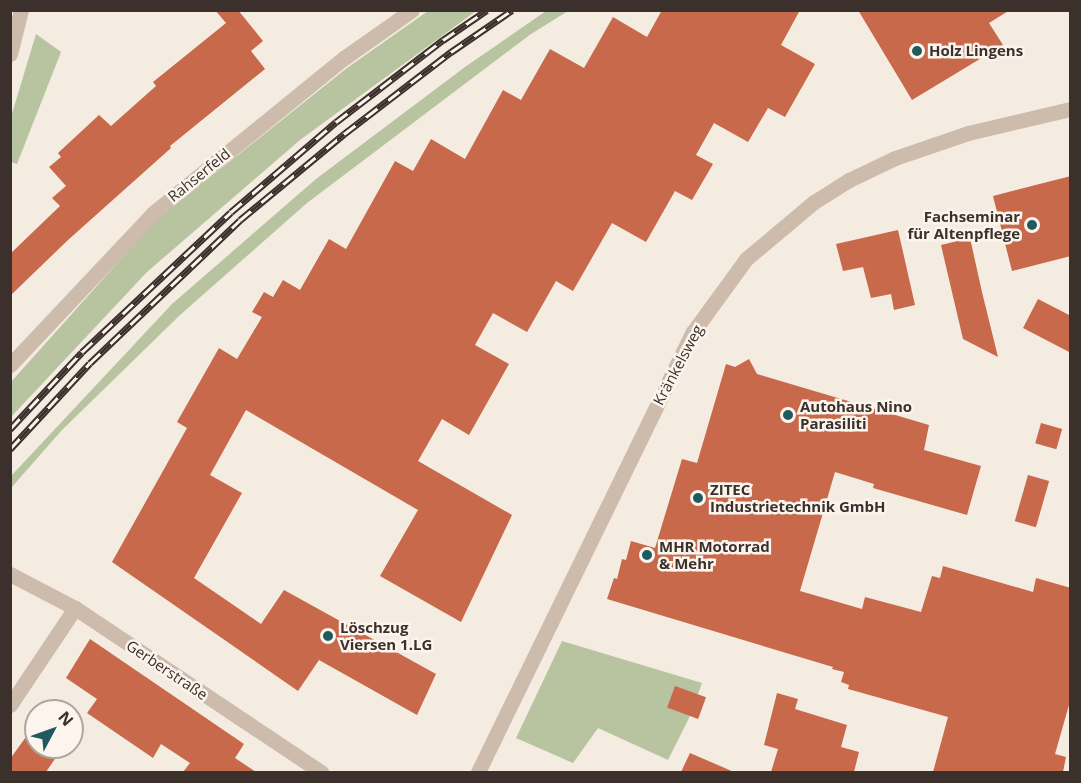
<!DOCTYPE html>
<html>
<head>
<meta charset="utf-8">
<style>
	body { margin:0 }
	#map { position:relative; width:1081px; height:783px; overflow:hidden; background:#f4ebe1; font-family:"Open Sans",sans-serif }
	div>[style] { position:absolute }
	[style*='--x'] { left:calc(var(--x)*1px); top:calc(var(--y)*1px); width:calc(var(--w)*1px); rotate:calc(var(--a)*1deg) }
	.green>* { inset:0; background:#b8c4a0 }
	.building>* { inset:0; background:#c8694b; transform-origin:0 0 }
	.minor>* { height:15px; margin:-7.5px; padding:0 7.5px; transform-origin:7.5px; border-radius:7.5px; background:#cdbbac }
	.rail>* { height:7px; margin-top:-3.5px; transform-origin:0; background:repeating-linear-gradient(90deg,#fbf5ee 0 14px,#3b302b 0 28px); box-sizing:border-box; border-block:2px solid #3b302b }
	.dots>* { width:16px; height:16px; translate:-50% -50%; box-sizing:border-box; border:3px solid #fbf5ee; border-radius:50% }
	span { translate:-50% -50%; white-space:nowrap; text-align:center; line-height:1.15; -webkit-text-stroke:5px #fbf5ee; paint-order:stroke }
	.poi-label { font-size:15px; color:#3b302b; font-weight:700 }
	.left { translate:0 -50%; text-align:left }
	.right { translate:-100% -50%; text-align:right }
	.street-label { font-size:15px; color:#3b302b }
	.frame { position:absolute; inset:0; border:12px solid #3b302b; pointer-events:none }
	.north { position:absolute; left:24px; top:699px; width:60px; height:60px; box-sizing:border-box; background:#fbf5ee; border:2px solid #aea6a0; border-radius:50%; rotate:49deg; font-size:16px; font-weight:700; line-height:24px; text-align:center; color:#3b302b }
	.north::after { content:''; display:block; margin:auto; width:21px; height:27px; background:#1f5a5e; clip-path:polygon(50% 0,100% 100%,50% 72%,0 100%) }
</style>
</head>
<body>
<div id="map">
	<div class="green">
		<div style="clip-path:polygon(428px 11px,476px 11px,300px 140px,147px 272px,11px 417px,11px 382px,154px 222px,347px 68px)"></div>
		<div style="clip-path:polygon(546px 11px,568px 11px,531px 34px,307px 203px,180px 315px,62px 430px,11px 488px,11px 476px,172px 304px,316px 179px,465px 67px)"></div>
		<div style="clip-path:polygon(36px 34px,61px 52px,17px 164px,11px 162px,11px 117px)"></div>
		<div style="clip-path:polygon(562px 641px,702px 683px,690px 716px,668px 760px,598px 728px,573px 763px,516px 738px)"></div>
	</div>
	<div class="building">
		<div style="clip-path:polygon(215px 10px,238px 10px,263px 41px,251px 51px,265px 69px,170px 146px,171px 148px,68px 240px,10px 296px,10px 254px,60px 206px,52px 198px,66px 186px,49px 167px,61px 157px,58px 153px,99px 115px,111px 126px,156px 86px,153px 82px,226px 23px)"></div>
		<div style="clip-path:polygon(662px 10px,800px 10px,781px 45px,815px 64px,785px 117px,768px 108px,748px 142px,714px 123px,696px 155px,713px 164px,692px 200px,675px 191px,646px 242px,612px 223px,573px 291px,556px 281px,527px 332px,493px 313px,475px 345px,509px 364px,469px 435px,442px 419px,418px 461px,512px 515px,461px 622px,380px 576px,418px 510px,246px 410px,210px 475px,242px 493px,194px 578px,261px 624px,284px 590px,436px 674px,417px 715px,319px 660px,298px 691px,112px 562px,187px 428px,177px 422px,219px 348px,237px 359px,262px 317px,252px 312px,264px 292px,273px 297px,283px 280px,300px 290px,329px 239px,346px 249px,395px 161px,413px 171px,431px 139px,465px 159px,503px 90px,521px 100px,550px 49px,584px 68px,613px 17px,647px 37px)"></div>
		<div style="clip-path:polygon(858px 10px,1010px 10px,989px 23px,1003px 45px,912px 100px)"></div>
		<div style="clip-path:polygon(1071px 176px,1071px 256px,1012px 271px,993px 196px)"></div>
		<div style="clip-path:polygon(898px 230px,915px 305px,894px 310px,891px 294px,871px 298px,863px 267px,843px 271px,836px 244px)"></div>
		<div style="clip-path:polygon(970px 238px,982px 292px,998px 357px,963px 339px,944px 258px,941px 245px)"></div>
		<div style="clip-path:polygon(1038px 299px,1071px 316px,1071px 353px,1023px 328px)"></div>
		<div style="clip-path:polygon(749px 359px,757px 374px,929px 425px,924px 450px,981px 466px,967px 515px,873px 488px,874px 484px,835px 472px,800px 591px,862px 609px,865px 597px,921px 612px,932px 576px,940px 578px,943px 566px,1033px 592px,1036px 578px,1071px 588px,1071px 698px,1055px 754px,1066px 757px,1063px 772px,933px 772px,948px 717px,848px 689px,849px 685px,841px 682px,844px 672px,832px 669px,833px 667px,607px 599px,614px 578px,617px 579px,622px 559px,626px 560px,631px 541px,655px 548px,682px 459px,697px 463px,726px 364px,735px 367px)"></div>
		<div style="left:1041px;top:423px;width:22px;height:21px;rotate:16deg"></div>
		<div style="left:1028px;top:475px;width:22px;height:48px;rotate:16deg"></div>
		<div style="clip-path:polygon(90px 639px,244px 744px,235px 758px,256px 772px,183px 772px,190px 763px,161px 744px,153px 758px,87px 713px,97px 699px,66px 678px)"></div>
		<div style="left:675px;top:686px;width:33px;height:23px;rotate:20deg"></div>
		<div style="clip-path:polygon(777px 693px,798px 699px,795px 709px,847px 725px,841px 747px,859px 752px,854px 772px,771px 772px,778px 749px,764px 745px)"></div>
		<div style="clip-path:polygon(36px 723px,36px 747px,63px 747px,46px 772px,10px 772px,10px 759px)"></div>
		<div style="clip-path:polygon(690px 753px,734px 772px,681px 772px)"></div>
	</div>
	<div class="minor">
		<div style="--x:10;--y:54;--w:45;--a:-76"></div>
		<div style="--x:10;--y:365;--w:209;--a:-46.7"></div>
		<div style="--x:153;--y:213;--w:246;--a:-39.1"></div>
		<div style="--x:344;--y:58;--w:83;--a:-35.2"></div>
		<div style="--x:10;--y:574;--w:73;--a:27.6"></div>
		<div style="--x:75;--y:608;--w:296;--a:33.7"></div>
		<div style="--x:10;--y:705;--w:117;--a:-56.2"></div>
		<div style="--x:478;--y:772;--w:490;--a:-64"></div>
		<div style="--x:693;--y:332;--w:90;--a:-54"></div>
		<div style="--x:746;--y:259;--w:89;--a:-40"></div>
		<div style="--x:814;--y:202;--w:41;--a:-32.2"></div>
		<div style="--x:849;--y:180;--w:51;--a:-25.6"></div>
		<div style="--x:895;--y:158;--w:77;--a:-18.9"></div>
		<div style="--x:968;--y:133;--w:105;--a:-13.2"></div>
	</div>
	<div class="rail">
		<div style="--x:10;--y:429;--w:105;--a:-46.9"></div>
		<div style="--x:82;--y:352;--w:204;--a:-43.2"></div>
		<div style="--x:231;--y:212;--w:138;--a:-40.6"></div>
		<div style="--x:336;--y:122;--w:135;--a:-37.5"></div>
		<div style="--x:443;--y:40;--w:53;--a:-34.3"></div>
		<div style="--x:10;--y:449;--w:117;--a:-47.1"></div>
		<div style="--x:90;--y:363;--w:207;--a:-43.6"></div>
		<div style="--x:240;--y:220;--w:135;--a:-39.6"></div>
		<div style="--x:344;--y:134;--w:135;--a:-37.5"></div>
		<div style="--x:451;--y:52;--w:74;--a:-34.5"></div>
	</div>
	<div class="dots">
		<div style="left:917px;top:51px;background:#1f5a5e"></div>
		<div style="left:1032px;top:225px;background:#1f5a5e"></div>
		<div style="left:788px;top:415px;background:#1f5a5e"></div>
		<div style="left:698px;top:498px;background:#1f5a5e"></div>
		<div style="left:647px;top:555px;background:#1f5a5e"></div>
		<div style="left:328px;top:636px;background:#1f5a5e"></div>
	</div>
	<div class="poi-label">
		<span class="left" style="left:929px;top:51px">Holz Lingens</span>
		<span class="right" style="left:1020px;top:225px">Fachseminar<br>für Altenpflege</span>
		<span class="left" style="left:800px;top:415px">Autohaus Nino<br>Parasiliti</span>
		<span class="left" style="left:710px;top:498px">ZITEC<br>Industrietechnik GmbH</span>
		<span class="left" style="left:659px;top:555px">MHR Motorrad<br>&amp; Mehr</span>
		<span class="left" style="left:340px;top:636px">Löschzug<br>Viersen 1.LG</span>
	</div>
	<div class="street-label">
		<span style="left:199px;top:175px;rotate:-39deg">Rahserfeld</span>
		<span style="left:678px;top:365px;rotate:-62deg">Kränkelsweg</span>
		<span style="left:167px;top:670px;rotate:34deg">Gerberstraße</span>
	</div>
	<div class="frame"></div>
	<div class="north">N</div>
</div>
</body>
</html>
